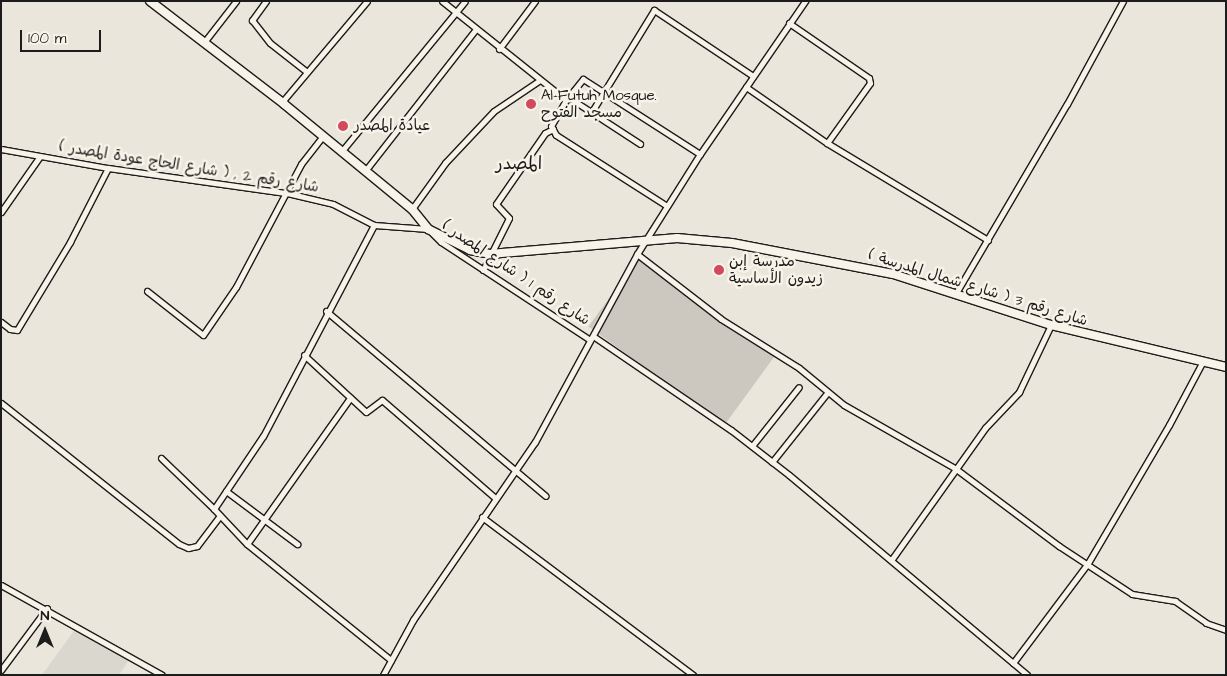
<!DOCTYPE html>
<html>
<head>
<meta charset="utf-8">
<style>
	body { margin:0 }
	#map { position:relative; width:1227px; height:676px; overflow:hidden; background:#eae6dc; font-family:"Architects Daughter","Playpen Sans Arabic",sans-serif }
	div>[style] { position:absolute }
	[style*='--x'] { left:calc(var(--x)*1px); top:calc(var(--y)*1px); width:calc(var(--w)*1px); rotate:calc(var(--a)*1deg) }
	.built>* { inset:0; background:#dad7ce }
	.green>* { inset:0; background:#ccc8c0; transform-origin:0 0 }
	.roads { filter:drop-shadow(1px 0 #1c1c1c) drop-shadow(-1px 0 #1c1c1c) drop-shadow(0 1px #1c1c1c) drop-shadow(0 -1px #1c1c1c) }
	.street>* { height:5px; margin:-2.5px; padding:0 2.5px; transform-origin:2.5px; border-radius:2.5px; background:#f7f3e8 }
	.secondary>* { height:8px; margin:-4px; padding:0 4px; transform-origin:4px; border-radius:4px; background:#f7f3e8 }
	.dots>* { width:14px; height:14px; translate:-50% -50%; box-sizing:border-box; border:2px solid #f7f3e8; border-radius:50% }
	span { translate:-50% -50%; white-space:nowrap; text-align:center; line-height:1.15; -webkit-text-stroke:5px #f7f3e8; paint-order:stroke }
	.poi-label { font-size:15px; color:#1c1c1c }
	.left { translate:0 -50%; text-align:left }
	.street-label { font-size:15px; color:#1c1c1c }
	.quarter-label { font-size:18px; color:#1c1c1c }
	.frame { position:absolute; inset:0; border:2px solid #1c1c1c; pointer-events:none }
	.north { position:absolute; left:20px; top:606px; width:50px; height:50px; -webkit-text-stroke:4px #f7f3e8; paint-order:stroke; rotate:0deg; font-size:14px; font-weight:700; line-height:20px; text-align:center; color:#1c1c1c }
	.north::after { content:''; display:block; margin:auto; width:18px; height:22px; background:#1c1c1c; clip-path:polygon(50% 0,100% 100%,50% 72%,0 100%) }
	.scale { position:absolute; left:20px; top:30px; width:81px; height:22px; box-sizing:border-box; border:2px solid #1c1c1c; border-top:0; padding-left:6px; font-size:15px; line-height:18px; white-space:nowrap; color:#1c1c1c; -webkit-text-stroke:4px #f7f3e8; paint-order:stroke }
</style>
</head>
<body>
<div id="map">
	<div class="built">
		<div style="clip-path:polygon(76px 628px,129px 660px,119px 675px,42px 675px)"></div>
	</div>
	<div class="green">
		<div style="left:639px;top:257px;width:168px;height:86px;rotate:36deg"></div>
	</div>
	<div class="roads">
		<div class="street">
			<div style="--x:266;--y:1;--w:24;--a:126"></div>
			<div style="--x:252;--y:20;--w:29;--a:52"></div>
			<div style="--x:270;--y:43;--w:47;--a:38.1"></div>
			<div style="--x:442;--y:1;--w:159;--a:38.6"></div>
			<div style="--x:789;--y:23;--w:97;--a:34.5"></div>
			<div style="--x:869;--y:78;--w:5;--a:79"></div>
			<div style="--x:870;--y:83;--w:74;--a:125.6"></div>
			<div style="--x:205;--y:41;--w:51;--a:-52.2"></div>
			<div style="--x:499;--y:49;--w:60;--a:-53.1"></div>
			<div style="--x:746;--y:87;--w:98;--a:34.7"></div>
			<div style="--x:827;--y:143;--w:188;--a:31.1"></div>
			<div style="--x:568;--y:97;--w:86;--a:33.1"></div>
			<div style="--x:282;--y:102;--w:132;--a:-49.9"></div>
			<div style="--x:591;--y:113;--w:121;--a:-58.5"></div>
			<div style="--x:654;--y:10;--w:119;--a:33.7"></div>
			<div style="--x:1;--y:149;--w:109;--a:10.1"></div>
			<div style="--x:108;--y:168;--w:181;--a:8"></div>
			<div style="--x:287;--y:193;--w:47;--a:13.4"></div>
			<div style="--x:333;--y:204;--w:46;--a:27.1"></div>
			<div style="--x:374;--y:225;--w:54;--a:4.2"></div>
			<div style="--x:428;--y:229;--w:18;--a:45"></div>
			<div style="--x:441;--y:242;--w:178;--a:33.3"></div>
			<div style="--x:341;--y:152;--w:195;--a:-50.6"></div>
			<div style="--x:365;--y:171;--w:179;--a:-52"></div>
			<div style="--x:667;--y:206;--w:132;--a:-147.4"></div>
			<div style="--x:556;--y:135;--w:10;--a:-119"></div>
			<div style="--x:551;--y:126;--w:30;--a:-60"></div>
			<div style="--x:566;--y:100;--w:27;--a:-51"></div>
			<div style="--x:583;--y:79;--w:139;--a:32.7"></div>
			<div style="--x:412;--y:209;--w:57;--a:-54.3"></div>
			<div style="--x:445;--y:163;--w:71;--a:-46.7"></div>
			<div style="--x:494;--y:111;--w:55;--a:-34"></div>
			<div style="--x:1;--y:212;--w:68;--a:-55.1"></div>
			<div style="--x:374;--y:225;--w:238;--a:117.7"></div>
			<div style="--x:263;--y:436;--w:88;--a:123.9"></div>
			<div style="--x:214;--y:509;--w:48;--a:46.7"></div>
			<div style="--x:247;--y:544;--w:185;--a:38.9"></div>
			<div style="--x:637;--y:254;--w:106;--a:37.7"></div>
			<div style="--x:721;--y:319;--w:92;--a:32.1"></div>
			<div style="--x:799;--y:368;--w:58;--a:39.4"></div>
			<div style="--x:844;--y:405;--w:129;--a:29.7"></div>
			<div style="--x:956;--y:469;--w:129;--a:36.8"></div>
			<div style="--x:1059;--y:546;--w:87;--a:33.3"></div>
			<div style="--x:1132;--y:594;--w:44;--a:9.2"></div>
			<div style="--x:1175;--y:601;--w:38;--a:35"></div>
			<div style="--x:1206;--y:623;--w:21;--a:19"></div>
			<div style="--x:483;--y:270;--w:58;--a:-63.4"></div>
			<div style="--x:509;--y:218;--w:19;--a:-133"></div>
			<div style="--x:496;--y:204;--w:86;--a:-55.4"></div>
			<div style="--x:545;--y:133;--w:9;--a:-27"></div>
			<div style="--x:147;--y:291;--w:71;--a:38.2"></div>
			<div style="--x:203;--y:335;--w:58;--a:-55.5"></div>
			<div style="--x:236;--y:287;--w:139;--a:-62.1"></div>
			<div style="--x:301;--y:164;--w:34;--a:-52"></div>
			<div style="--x:956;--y:293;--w:219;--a:-59.6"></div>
			<div style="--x:1067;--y:104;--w:117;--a:-61.5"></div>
			<div style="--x:326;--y:311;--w:287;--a:40.1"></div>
			<div style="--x:1;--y:322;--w:11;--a:38"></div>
			<div style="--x:10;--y:329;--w:7;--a:8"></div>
			<div style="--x:17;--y:330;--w:103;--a:-58.9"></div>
			<div style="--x:70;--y:242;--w:83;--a:-62.8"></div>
			<div style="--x:593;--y:336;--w:167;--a:34.3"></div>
			<div style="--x:731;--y:430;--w:73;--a:37.8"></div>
			<div style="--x:789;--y:475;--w:311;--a:40"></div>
			<div style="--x:304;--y:355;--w:84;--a:42.6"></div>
			<div style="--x:366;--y:412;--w:20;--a:-37"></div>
			<div style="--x:382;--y:400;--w:150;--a:40.9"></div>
			<div style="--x:1;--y:403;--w:227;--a:38.4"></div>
			<div style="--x:179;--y:544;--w:10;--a:24"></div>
			<div style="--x:188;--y:548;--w:9;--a:-13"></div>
			<div style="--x:197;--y:546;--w:38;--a:-53"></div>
			<div style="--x:752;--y:446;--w:75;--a:-51.5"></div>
			<div style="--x:161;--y:458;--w:74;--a:43.9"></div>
			<div style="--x:772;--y:462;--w:88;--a:-51.4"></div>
			<div style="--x:226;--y:491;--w:89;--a:36.7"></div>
			<div style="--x:482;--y:517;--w:264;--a:36.8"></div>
			<div style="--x:247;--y:544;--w:179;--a:-54.8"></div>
			<div style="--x:892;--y:559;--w:161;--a:-54.6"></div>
			<div style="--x:985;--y:428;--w:50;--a:-46.6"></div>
			<div style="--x:1019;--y:392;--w:74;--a:-64.5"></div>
			<div style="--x:1;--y:585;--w:184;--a:29.2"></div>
			<div style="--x:1013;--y:663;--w:125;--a:-53.1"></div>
			<div style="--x:1088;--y:563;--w:160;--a:-59.6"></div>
			<div style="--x:1169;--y:425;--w:70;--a:-62"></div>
			<div style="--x:1;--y:670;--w:77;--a:-53.4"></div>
			<div style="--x:383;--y:675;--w:63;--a:-61.4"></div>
			<div style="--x:413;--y:620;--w:216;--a:-55.6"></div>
			<div style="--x:535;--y:442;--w:214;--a:-61.5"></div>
			<div style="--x:637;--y:254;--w:118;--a:-57.8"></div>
			<div style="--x:700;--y:154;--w:186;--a:-55.5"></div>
		</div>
		<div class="secondary">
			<div style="--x:150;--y:1;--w:169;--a:37.5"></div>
			<div style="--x:284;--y:104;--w:166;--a:39.4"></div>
			<div style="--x:412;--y:209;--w:26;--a:51"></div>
			<div style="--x:428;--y:229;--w:47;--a:26.6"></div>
			<div style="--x:470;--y:250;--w:20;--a:11"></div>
			<div style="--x:490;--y:254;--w:188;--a:-4.9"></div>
			<div style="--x:677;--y:238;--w:55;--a:5.2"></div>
			<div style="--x:732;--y:243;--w:164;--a:10.9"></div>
			<div style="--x:893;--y:274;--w:166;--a:17.9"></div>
			<div style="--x:1051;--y:325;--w:180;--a:13.5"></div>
		</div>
	</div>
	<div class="dots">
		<div style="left:531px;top:104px;background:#d1495b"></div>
		<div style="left:343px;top:126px;background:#d1495b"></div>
		<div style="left:719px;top:270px;background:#d1495b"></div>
	</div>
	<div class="poi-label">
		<span class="left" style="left:541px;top:104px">Al-Futuh Mosque.<br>مسجد الفتوح</span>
		<span class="left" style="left:354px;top:126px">عيادة المصدر</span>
		<span class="left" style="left:729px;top:270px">مدرسة إبن<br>زيدون الأساسية</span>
	</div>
	<div class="street-label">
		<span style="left:189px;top:167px;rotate:9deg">شارع رقم 2 , ( شارع الحاج عودة المصدر )</span>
		<span style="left:516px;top:273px;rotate:34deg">شارع رقم 1 ( شارع المصدر )</span>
		<span style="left:978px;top:288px;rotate:17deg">شارع رقم 3 ( شارع شمال المدرسة )</span>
	</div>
	<div class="quarter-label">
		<span style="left:519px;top:164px">المصدر</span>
	</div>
	<div class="frame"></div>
	<div class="north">N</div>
	<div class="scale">100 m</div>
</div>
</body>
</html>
